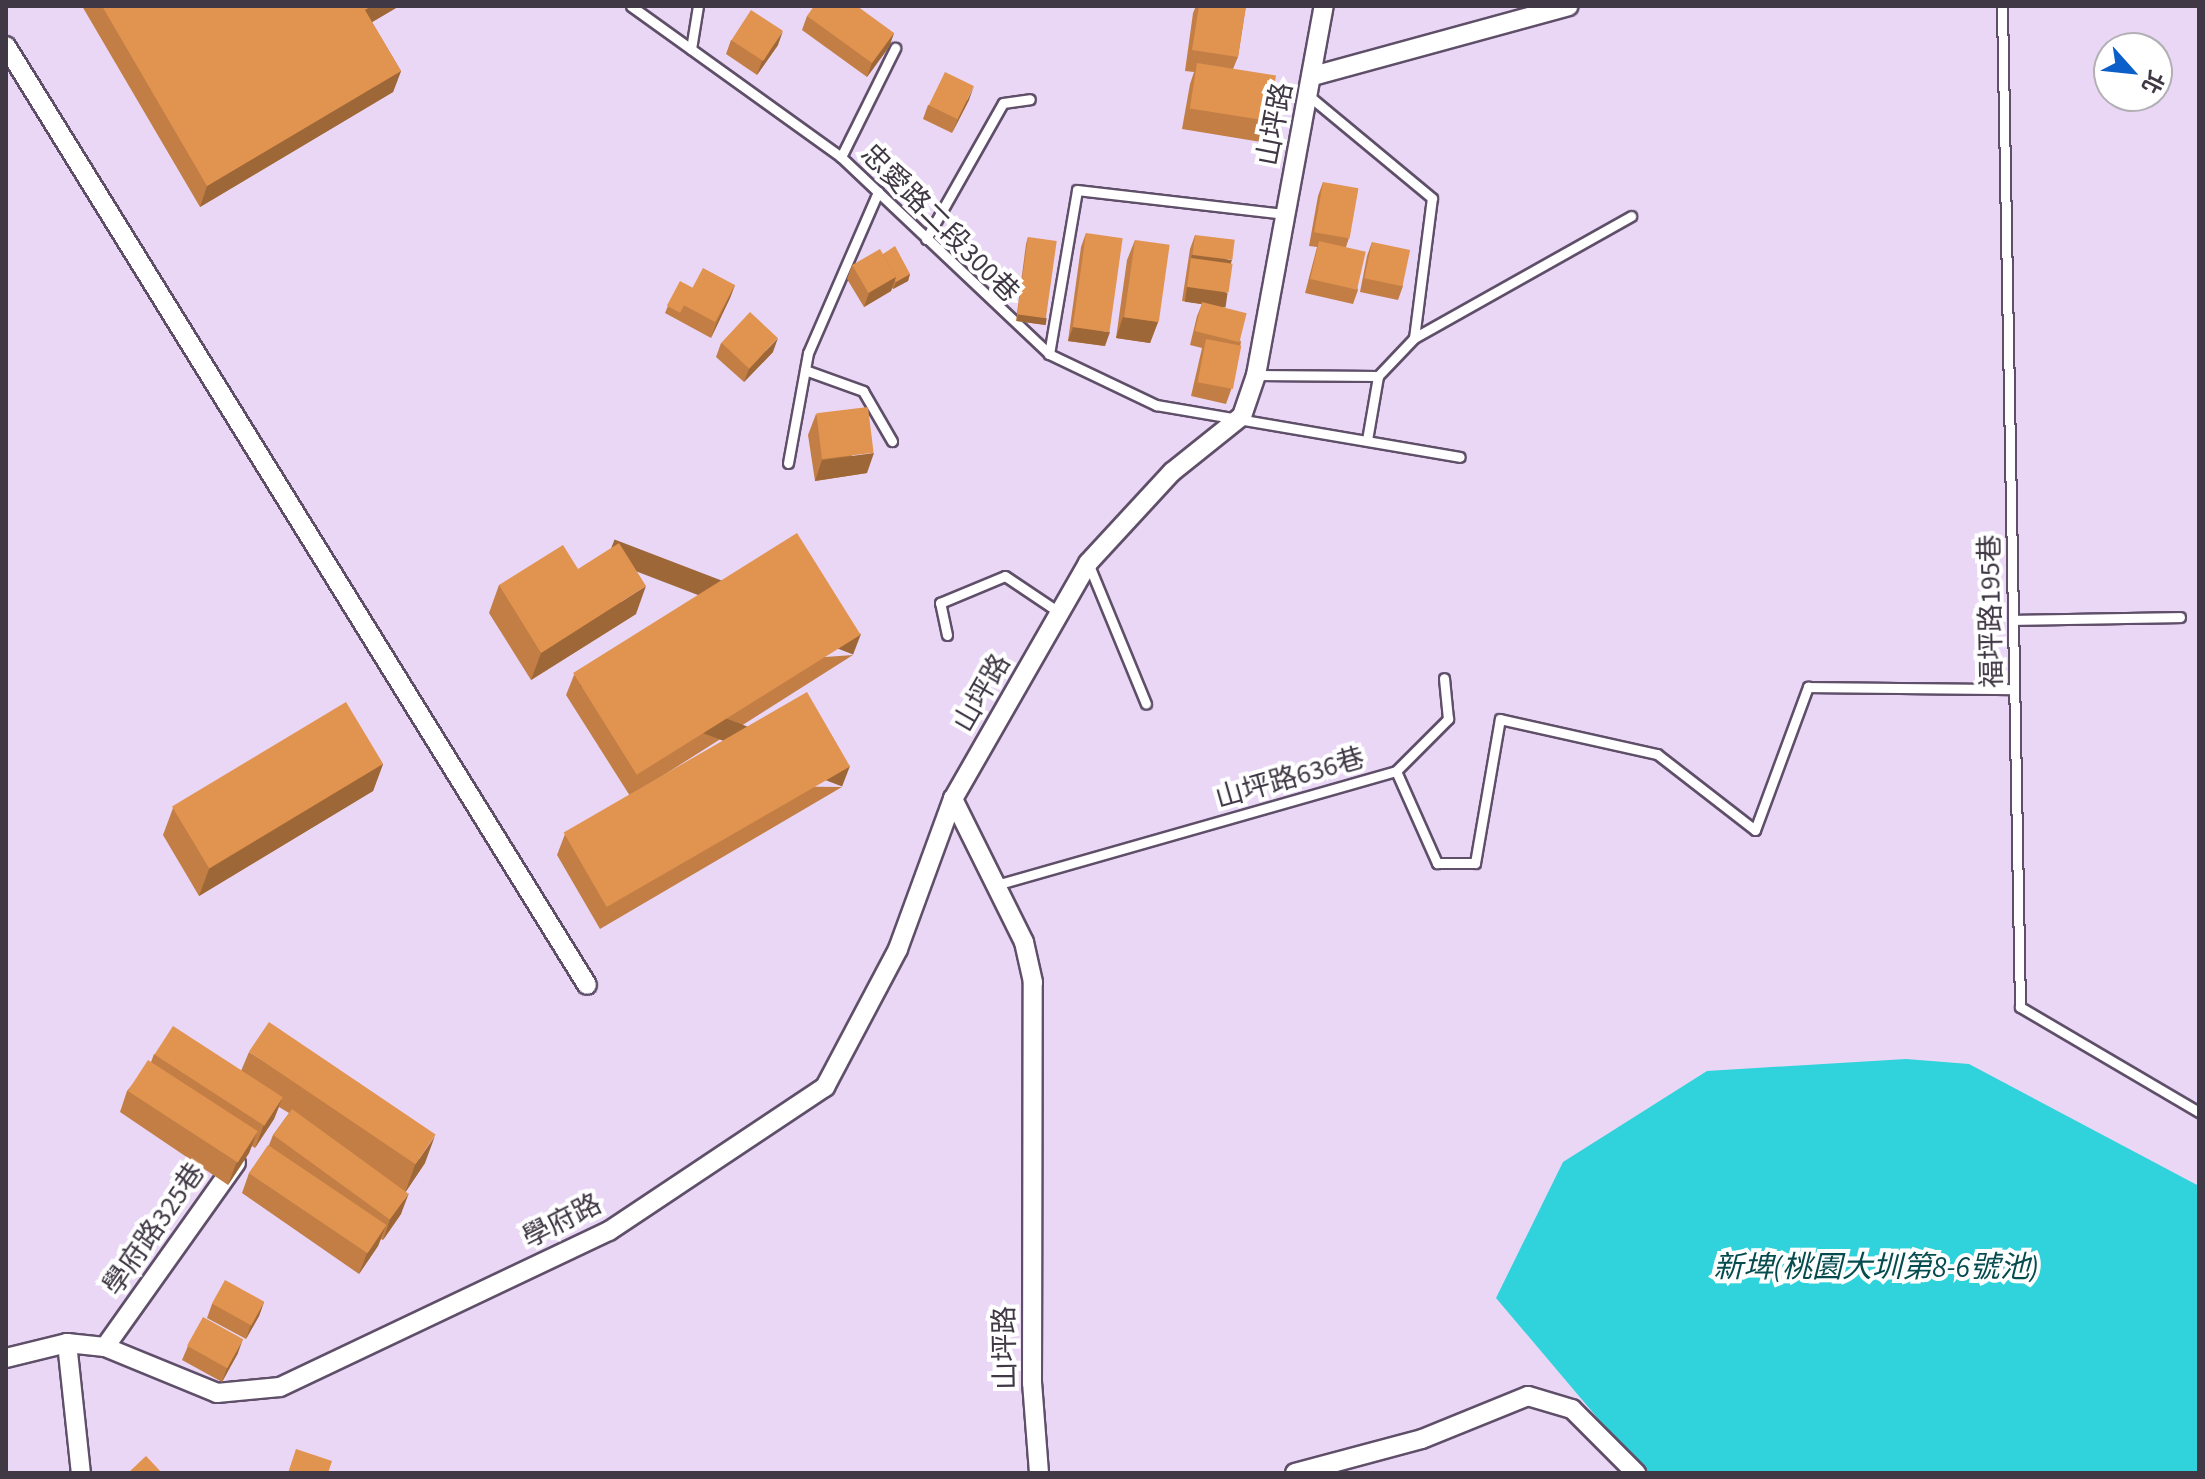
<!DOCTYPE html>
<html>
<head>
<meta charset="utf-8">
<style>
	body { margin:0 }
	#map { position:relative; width:2205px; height:1479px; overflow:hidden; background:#e9d7f5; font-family:"Source Sans 3","Noto Sans TC",sans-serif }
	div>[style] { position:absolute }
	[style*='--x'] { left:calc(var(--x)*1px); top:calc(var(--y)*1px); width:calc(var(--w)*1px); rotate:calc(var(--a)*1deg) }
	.water>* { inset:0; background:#30d2db }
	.roads { filter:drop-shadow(2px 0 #5f4f69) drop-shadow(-2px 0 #5f4f69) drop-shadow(0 2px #5f4f69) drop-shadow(0 -2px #5f4f69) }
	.service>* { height:9px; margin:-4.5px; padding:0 4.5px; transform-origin:4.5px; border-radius:4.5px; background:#fff }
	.minor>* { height:18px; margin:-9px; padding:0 9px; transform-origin:9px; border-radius:9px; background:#fff }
	.wall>* { inset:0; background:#c27e45 }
	.shaded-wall>* { inset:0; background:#9e6738; transform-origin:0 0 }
	.building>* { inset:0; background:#e19350; transform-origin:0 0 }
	span { translate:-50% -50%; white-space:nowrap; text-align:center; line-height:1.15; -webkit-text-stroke:8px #fff; paint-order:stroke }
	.street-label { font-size:28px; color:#403945 }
	.water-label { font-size:30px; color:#064c4f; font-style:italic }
	.frame { position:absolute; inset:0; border:8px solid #403945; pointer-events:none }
	.north { position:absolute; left:2093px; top:32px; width:80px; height:80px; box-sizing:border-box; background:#fff; border:2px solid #b3b0b5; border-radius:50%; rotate:117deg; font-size:22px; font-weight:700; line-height:32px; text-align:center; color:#403945 }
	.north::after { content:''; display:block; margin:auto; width:28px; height:36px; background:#0c5fc9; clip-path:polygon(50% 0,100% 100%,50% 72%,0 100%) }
</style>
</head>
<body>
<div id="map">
	<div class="water">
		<div style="clip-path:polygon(1906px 1059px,1969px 1064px,2199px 1186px,2199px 1473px,1644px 1473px,1496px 1298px,1563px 1162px,1707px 1071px)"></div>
	</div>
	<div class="roads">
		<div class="service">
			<div style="--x:631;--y:6;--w:259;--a:35.7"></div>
			<div style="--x:841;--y:157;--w:286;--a:43.4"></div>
			<div style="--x:1049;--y:354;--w:119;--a:25.5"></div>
			<div style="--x:1156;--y:405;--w:308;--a:9.7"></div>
			<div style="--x:2002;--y:6;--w:1001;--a:88.97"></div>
			<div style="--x:2020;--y:1007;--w:208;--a:30.4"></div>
			<div style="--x:691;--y:49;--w:44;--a:-80.8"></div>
			<div style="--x:841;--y:157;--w:122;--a:-63.6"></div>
			<div style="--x:926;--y:239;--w:156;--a:-60.5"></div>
			<div style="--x:1003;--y:103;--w:27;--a:-8"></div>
			<div style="--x:1414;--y:338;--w:249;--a:-29.3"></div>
			<div style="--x:1049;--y:354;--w:166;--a:-80.3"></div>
			<div style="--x:1077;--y:190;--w:210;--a:6.6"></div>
			<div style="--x:805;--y:370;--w:62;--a:19.9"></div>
			<div style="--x:863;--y:391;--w:58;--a:59.9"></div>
			<div style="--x:1256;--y:375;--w:122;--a:0.5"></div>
			<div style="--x:1378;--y:376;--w:52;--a:-46.5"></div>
			<div style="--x:1414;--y:338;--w:141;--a:-82.7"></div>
			<div style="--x:1432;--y:198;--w:160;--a:-140.3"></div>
			<div style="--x:1367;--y:440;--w:65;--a:-80.2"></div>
			<div style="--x:788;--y:463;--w:112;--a:-79.7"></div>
			<div style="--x:808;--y:353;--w:176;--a:-66.5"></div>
			<div style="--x:1088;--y:563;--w:152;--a:67.6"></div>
			<div style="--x:2013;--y:620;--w:167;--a:-1"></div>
			<div style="--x:947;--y:635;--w:33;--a:-102"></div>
			<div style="--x:940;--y:603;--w:70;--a:-22.6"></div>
			<div style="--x:1005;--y:576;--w:66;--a:33.9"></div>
			<div style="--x:1396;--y:771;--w:74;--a:-45"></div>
			<div style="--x:1448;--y:719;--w:41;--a:-95.6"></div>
			<div style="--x:996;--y:885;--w:416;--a:-15.9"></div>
			<div style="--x:1396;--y:771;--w:101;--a:66"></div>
			<div style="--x:1437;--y:863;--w:38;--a:0"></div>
			<div style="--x:1475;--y:863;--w:146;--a:-80.2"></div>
			<div style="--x:1500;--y:719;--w:161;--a:12.6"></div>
			<div style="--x:1657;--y:754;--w:124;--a:37.8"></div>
			<div style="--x:1755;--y:830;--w:153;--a:-69.7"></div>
			<div style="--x:1808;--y:687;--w:206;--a:0.6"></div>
		</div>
		<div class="minor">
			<div style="--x:6;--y:46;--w:1104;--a:58.25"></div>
			<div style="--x:1313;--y:76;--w:265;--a:-15.3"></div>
			<div style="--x:67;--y:1343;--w:131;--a:83.9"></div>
			<div style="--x:105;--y:1347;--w:226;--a:-54.6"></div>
			<div style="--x:6;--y:1358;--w:63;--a:-13.8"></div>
			<div style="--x:67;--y:1343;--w:38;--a:6"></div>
			<div style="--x:105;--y:1347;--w:121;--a:22.3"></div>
			<div style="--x:217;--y:1393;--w:63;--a:-5.4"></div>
			<div style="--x:280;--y:1387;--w:364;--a:-25.4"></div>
			<div style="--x:609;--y:1231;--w:260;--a:-33.7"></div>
			<div style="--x:825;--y:1087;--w:156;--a:-62.1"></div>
			<div style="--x:898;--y:949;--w:160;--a:-69.9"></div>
			<div style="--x:1039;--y:1473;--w:90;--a:-94.4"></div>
			<div style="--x:1032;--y:1383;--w:401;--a:-89.9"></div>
			<div style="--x:1033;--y:982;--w:41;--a:-102.7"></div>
			<div style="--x:1024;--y:942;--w:160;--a:-116.4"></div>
			<div style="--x:953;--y:799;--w:272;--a:-60.2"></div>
			<div style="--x:1088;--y:563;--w:124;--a:-47.3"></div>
			<div style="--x:1172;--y:472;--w:90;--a:-38.7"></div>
			<div style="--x:1242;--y:416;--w:43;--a:-71.1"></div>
			<div style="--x:1256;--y:375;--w:375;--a:-79.6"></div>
			<div style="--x:1295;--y:1473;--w:131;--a:-15"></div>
			<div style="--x:1422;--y:1439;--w:114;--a:-22.1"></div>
			<div style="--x:1528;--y:1396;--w:46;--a:16.5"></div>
			<div style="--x:1572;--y:1409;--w:91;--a:45"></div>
		</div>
	</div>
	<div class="wall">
		<div style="clip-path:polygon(82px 6px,396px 6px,396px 8px,372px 22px,401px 71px,393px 92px,200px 207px)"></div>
		<div style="clip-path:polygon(1196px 6px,1246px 6px,1238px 57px,1233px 69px,1269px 122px,1261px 142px,1182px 129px,1190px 84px,1194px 72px,1185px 71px,1193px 13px)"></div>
		<div style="clip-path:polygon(807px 16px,894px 33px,889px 47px,867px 77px,802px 30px)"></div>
		<div style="clip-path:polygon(731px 40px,778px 45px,757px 75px,726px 54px)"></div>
		<div style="clip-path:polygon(969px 100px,952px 133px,923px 119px,928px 105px)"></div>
		<div style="clip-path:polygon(1323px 182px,1349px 238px,1346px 247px,1358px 290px,1353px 304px,1305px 293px,1317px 247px,1309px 246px,1318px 196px)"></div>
		<div style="clip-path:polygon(1086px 233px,1105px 346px,1068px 341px,1081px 247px)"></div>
		<div style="clip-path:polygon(1195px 235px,1231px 263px,1223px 307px,1241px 342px,1231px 390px,1226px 404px,1191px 396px,1202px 348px,1190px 345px,1197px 316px,1202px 304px,1182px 301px,1190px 249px)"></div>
		<div style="clip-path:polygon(1028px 237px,1045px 325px,1016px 321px,1026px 244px)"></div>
		<div style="clip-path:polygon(1135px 240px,1158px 322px,1150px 343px,1116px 338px,1127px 260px)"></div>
		<div style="clip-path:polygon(1372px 242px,1403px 286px,1398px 300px,1360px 292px,1367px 256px)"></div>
		<div style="clip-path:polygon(883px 254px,910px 274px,908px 281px,893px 289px,892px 288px,891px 291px,864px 307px,847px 279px,852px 265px)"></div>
		<div style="clip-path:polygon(735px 285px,730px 298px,711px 338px,665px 313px,668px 306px,693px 288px)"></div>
		<div style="clip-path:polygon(721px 343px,773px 352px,744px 382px,716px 357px)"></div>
		<div style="clip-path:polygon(816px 414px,867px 473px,815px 481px,808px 435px)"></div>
		<div style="clip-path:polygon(578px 569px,636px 614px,531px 680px,489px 613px,499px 585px)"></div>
		<div style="clip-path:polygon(853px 655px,648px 785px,842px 787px,600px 929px,557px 855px,565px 834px,630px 796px,566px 695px,574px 675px)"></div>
		<div style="clip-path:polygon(383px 764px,373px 791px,199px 896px,163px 835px,173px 808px)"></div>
		<div style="clip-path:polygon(249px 1052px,425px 1163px,406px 1191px,401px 1214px,383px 1240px,381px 1239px,378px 1246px,359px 1274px,242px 1193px,249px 1173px,269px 1145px,273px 1135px,289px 1113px,279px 1107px,274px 1119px,255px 1148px,252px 1146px,249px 1153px,228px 1185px,120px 1112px,127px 1091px,151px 1062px,154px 1054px,241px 1071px)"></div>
		<div style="clip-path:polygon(264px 1302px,259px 1316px,246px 1339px,207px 1318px,212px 1304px)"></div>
		<div style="clip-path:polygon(188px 1346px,238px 1353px,222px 1382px,182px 1360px)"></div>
	</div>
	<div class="shaded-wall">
		<div style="clip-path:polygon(371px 6px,396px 6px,396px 8px,357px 31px,365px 10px)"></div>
		<div style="clip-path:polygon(783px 31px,778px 45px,757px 75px,762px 61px)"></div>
		<div style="clip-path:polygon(894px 33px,889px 47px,867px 77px,872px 63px)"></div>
		<div style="clip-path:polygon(401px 71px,393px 92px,200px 207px,207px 186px)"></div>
		<div style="clip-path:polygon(974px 86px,969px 100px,952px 133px,958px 119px)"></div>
		<div style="clip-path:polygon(1192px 255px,1232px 260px,1227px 274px,1191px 258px)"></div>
		<div style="clip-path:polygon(910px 274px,908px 281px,893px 289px,896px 282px)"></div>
		<div style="clip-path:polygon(896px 277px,891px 291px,864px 307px,869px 293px)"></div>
		<div style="clip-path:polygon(735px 285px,730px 298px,711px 338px,716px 324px)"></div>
		<div style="left:1187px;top:287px;width:41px;height:15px;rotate:8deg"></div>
		<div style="left:1018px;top:314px;width:29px;height:7px;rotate:8deg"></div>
		<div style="clip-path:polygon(1123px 317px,1158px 322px,1150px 343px,1116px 338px)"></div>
		<div style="clip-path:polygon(1073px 327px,1110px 332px,1105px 346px,1068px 341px)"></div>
		<div style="clip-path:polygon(778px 338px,773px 352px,744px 382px,749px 369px)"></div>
		<div style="clip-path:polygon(874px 453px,867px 473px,815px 481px,822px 460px)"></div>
		<div style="clip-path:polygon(646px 586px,636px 614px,531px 680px,541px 653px)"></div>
		<div style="left:861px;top:634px;width:22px;height:264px;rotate:111deg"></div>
		<div style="clip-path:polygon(383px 764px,373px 791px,199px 896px,209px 869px)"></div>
		<div style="left:850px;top:766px;width:22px;height:281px;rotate:111deg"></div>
		<div style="clip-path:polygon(282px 1098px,274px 1119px,255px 1148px,263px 1127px)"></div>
		<div style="clip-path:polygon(257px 1132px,249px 1153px,228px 1185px,236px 1164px)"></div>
		<div style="clip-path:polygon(435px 1136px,425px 1163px,405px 1193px,415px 1165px)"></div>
		<div style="clip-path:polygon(409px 1193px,401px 1214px,383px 1240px,390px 1219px)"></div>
		<div style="clip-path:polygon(386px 1225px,378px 1246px,359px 1274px,367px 1253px)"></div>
		<div style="clip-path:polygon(264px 1302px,259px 1316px,246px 1339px,251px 1325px)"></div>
		<div style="clip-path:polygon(243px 1339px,238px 1353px,222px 1382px,227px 1368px)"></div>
	</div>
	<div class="building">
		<div style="clip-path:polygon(102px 6px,371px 6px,365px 10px,401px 71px,207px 186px)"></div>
		<div style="clip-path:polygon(814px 6px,857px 6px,894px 33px,872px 63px,807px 16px)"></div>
		<div style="clip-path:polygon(1199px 6px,1246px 6px,1238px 57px,1192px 50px)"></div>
		<div style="left:751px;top:10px;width:38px;height:36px;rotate:33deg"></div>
		<div style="left:1197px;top:63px;width:80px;height:46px;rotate:9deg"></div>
		<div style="left:945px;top:72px;width:32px;height:37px;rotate:26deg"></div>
		<div style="left:1323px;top:182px;width:36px;height:51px;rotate:10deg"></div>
		<div style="left:1086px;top:233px;width:37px;height:95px;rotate:8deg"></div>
		<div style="left:1195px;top:235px;width:40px;height:20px;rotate:7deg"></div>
		<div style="left:1028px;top:237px;width:29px;height:78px;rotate:8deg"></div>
		<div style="left:1135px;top:240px;width:35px;height:78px;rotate:8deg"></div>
		<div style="left:1319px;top:241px;width:48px;height:39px;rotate:13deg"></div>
		<div style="left:1372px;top:242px;width:39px;height:37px;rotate:12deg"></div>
		<div style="clip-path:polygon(895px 246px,910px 274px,896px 282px,895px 281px,896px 277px,883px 254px)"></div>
		<div style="left:880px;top:249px;width:32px;height:32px;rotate:60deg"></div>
		<div style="left:1191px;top:258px;width:42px;height:29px;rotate:8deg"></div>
		<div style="left:703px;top:268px;width:36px;height:42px;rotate:28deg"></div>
		<div style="left:680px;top:281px;width:15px;height:28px;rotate:28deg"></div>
		<div style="left:1202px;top:302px;width:46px;height:30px;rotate:14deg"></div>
		<div style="left:750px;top:312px;width:38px;height:42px;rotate:43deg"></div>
		<div style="left:1206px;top:339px;width:36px;height:44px;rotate:11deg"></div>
		<div style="left:868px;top:407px;width:46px;height:52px;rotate:83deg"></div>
		<div style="left:797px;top:533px;width:120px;height:264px;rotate:58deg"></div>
		<div style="clip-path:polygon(619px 543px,646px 586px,541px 653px,499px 585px,563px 545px,578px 569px)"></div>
		<div style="left:807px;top:692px;width:86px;height:281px;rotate:60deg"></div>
		<div style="left:346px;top:702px;width:72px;height:203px;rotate:59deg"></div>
		<div style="left:269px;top:1022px;width:201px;height:36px;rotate:34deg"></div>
		<div style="left:173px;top:1026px;width:131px;height:34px;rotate:33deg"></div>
		<div style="left:148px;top:1060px;width:131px;height:37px;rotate:33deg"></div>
		<div style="left:292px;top:1109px;width:144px;height:32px;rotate:36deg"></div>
		<div style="left:268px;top:1145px;width:143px;height:34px;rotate:34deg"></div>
		<div style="left:225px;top:1280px;width:45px;height:27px;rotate:29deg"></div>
		<div style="left:203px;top:1317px;width:46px;height:33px;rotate:29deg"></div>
		<div style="clip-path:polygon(296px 1449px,332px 1461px,328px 1473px,288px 1473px)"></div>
		<div style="clip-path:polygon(146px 1456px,162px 1473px,128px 1473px)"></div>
	</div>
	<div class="street-label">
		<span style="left:1275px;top:124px;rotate:-79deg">山坪路</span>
		<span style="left:940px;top:223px;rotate:45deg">忠愛路二段300巷</span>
		<span style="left:1991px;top:611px;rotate:-91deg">福坪路195巷</span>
		<span style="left:982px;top:693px;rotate:-60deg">山坪路</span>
		<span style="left:1290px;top:778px;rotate:-16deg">山坪路636巷</span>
		<span style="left:562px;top:1221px;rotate:-27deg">學府路</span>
		<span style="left:154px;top:1229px;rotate:-55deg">學府路325巷</span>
		<span style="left:1005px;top:1348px;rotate:-91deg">山坪路</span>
	</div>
	<div class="water-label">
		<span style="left:1876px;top:1268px">新埤(桃園大圳第8-6號池)</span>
	</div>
	<div class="frame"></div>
	<div class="north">北</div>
</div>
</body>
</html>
